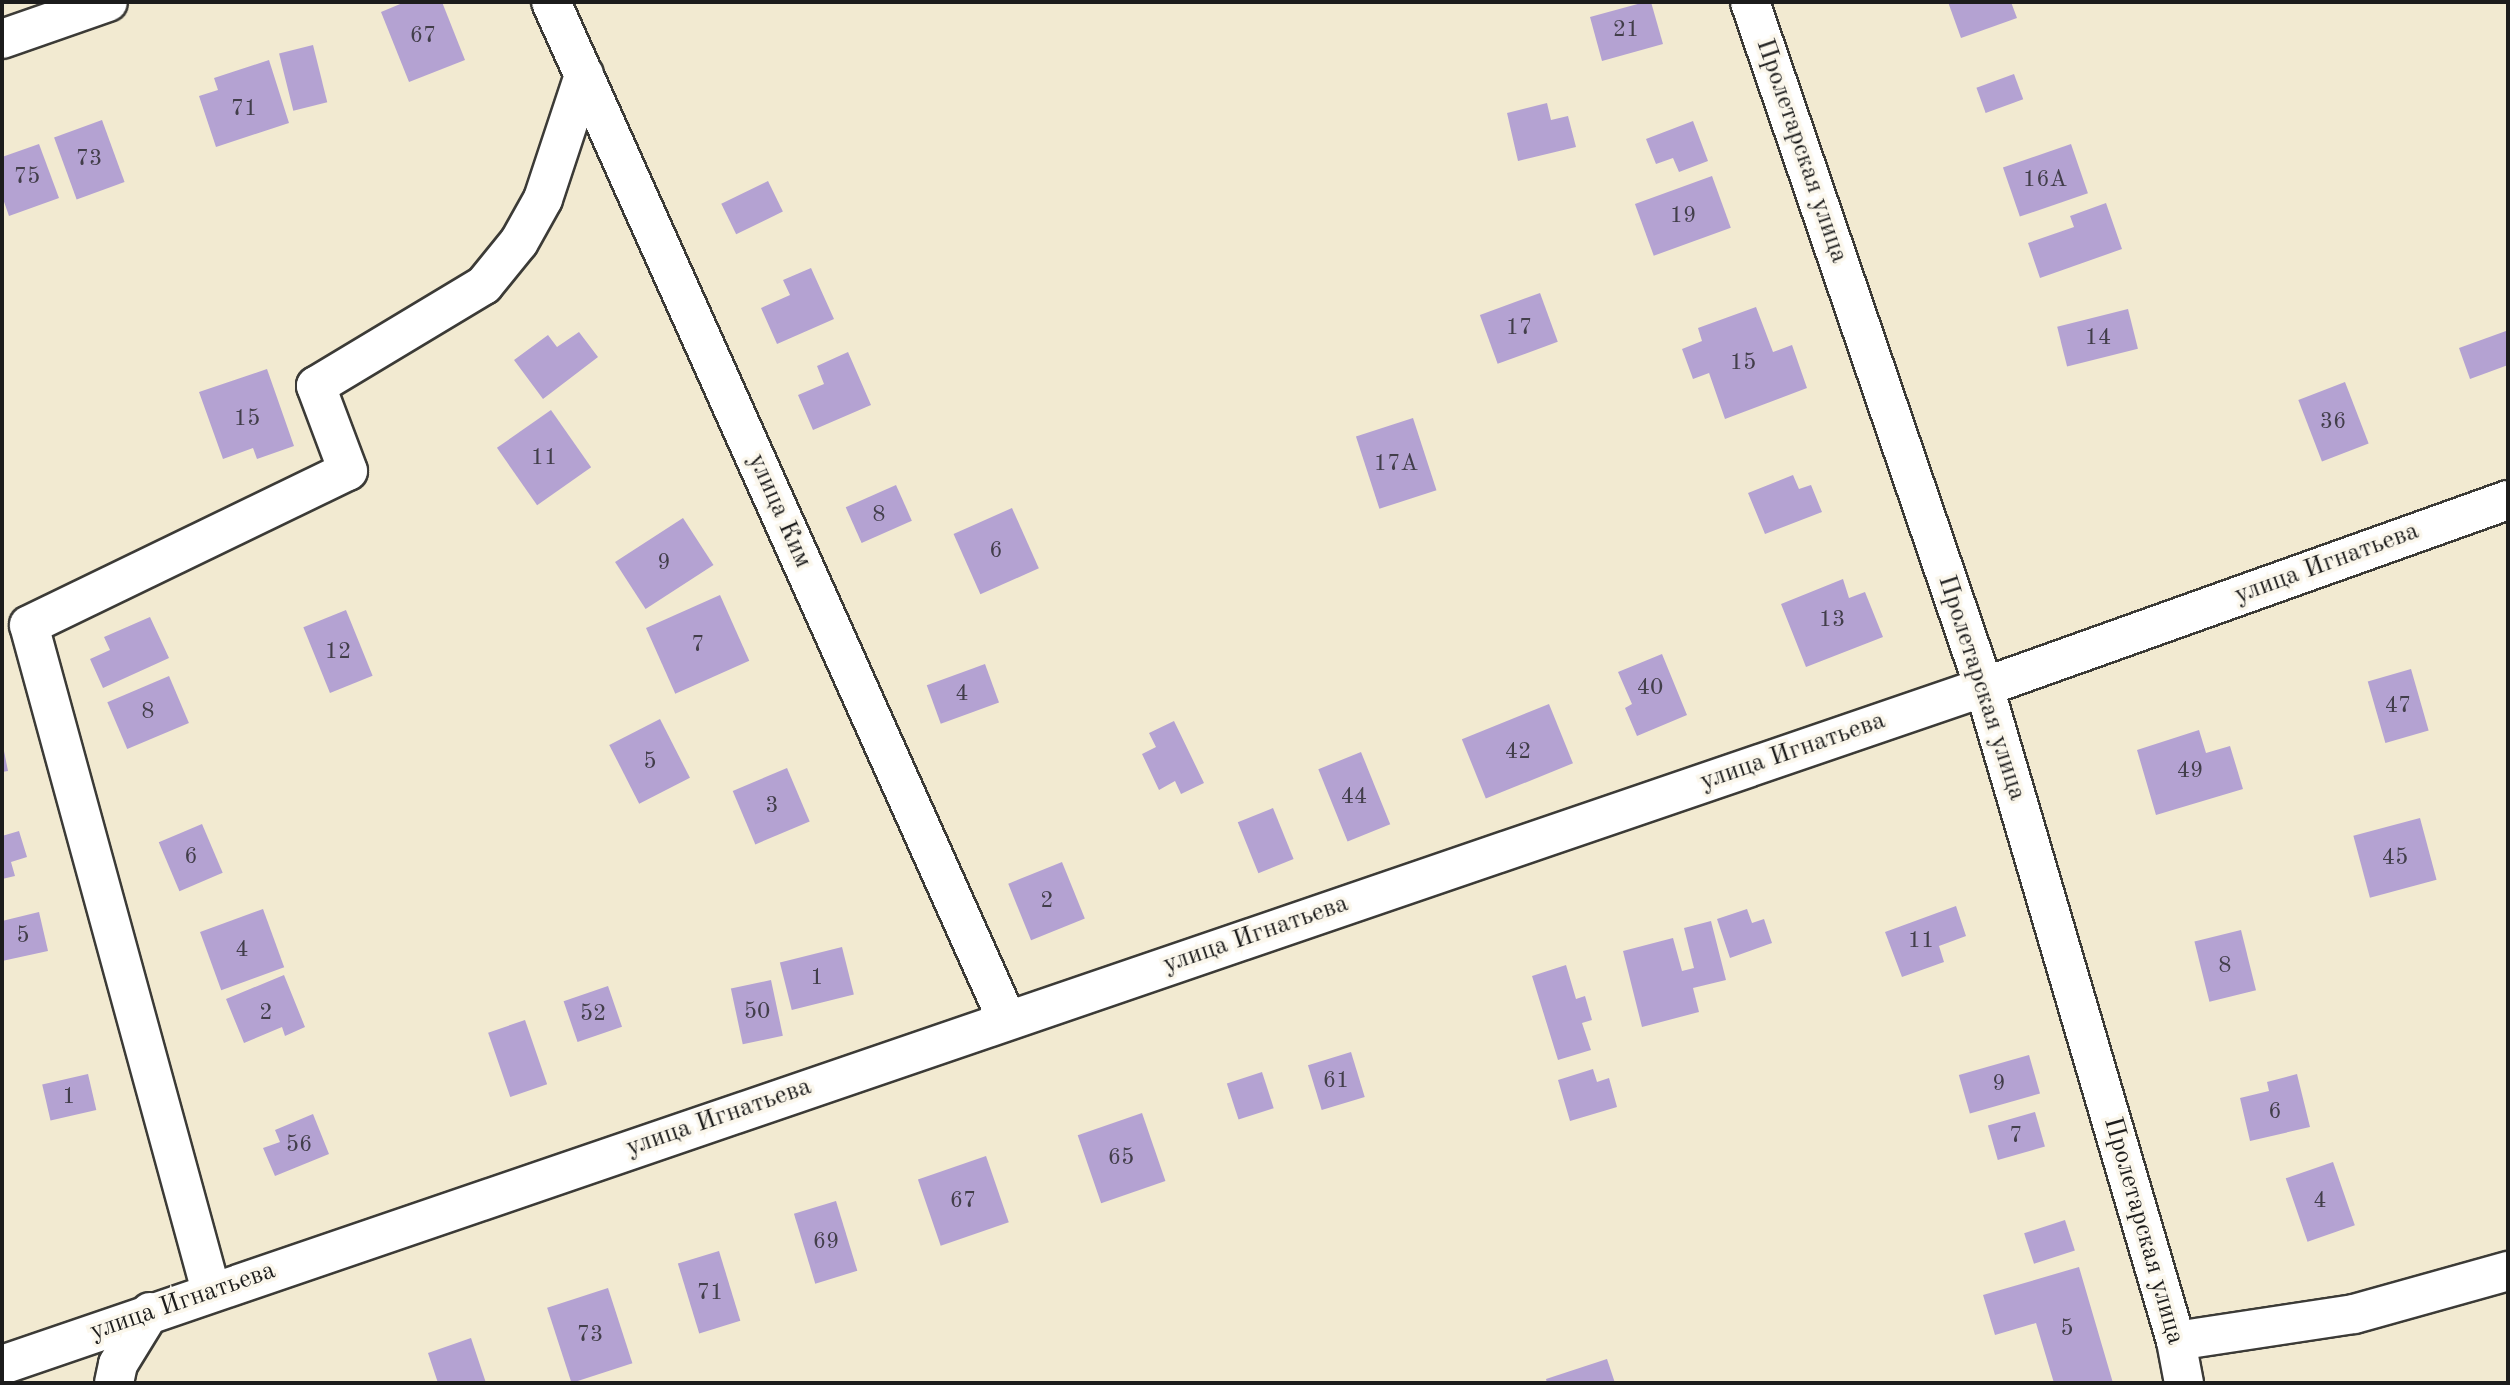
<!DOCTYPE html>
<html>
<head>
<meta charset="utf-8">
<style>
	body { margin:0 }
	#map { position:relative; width:2510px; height:1385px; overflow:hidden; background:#f2ead1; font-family:"Old Standard TT",serif }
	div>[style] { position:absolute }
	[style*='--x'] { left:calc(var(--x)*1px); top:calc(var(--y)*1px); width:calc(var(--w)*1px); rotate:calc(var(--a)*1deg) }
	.building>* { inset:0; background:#b4a2d2; transform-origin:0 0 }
	.roads { filter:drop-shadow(2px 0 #3c3b37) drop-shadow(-2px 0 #3c3b37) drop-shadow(0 2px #3c3b37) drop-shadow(0 -2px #3c3b37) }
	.street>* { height:38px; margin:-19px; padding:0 19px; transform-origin:19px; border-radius:19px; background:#fff }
	.secondary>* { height:38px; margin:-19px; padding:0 19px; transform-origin:19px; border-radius:19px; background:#fff }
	span { translate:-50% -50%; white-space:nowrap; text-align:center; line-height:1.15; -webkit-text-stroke:7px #fbf7ec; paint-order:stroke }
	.number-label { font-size:23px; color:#423e4a }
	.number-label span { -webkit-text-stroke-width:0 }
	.street-label { font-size:26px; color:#1c1c1c }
	.frame { position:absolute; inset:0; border:4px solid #1c1c1c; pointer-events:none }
</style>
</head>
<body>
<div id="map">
	<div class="building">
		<div style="clip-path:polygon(405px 2px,442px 2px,465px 60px,409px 82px,381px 12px)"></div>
		<div style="clip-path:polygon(1645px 2px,1651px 2px,1663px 44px,1602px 61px,1590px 17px)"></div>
		<div style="clip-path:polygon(1948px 2px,2011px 2px,2017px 18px,1961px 38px)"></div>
		<div style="left:313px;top:45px;width:59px;height:35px;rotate:76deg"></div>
		<div style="clip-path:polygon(269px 60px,289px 123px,216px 147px,199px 96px,218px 90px,214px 78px)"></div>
		<div style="left:2014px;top:74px;width:27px;height:40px;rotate:70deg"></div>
		<div style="clip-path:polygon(1547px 103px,1551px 120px,1568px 116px,1576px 147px,1518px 161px,1507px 113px)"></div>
		<div style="left:102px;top:120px;width:66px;height:51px;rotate:70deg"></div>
		<div style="clip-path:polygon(1693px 121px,1708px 161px,1679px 172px,1673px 158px,1656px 164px,1646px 139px)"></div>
		<div style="clip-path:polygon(39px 144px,59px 198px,9px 216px,2px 196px,2px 157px)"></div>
		<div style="left:2071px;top:144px;width:52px;height:72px;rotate:71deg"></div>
		<div style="left:1712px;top:176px;width:55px;height:82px;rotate:70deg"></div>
		<div style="left:768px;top:181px;width:34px;height:52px;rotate:64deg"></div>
		<div style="clip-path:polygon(2106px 203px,2122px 249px,2040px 278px,2028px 243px,2074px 227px,2070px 216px)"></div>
		<div style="clip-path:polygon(811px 268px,834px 319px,777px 344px,761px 308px,790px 295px,783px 280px)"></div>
		<div style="left:1540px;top:293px;width:52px;height:64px;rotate:70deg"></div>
		<div style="clip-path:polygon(1756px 307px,1773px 352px,1792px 345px,1807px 388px,1725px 419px,1709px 373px,1693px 379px,1682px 349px,1702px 341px,1698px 328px)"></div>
		<div style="left:2128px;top:309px;width:41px;height:73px;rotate:76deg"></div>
		<div style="clip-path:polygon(2506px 331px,2508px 365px,2470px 379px,2459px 348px)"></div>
		<div style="clip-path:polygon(579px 332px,598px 357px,543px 399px,514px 360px,548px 335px,557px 347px)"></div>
		<div style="clip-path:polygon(848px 352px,871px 405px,813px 430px,798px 395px,824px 384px,817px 366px)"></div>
		<div style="clip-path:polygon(267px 369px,294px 446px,257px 459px,253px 448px,223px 459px,199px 392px)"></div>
		<div style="left:2345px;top:382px;width:66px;height:50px;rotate:69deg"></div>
		<div style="left:551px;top:410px;width:70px;height:66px;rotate:55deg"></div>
		<div style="left:1413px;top:418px;width:76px;height:60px;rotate:72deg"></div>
		<div style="clip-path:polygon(1793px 475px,1799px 489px,1811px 485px,1822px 512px,1765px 534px,1748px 493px)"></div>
		<div style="left:896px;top:485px;width:39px;height:55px;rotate:66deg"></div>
		<div style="left:1012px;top:508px;width:66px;height:64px;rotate:66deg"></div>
		<div style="left:683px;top:518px;width:56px;height:81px;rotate:57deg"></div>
		<div style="clip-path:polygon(1843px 579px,1849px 598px,1865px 592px,1883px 637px,1806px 667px,1781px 604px)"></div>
		<div style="left:720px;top:595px;width:72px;height:81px;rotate:66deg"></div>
		<div style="left:346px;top:610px;width:71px;height:46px;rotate:68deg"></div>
		<div style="clip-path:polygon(150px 617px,169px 658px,103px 688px,90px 659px,110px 650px,104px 637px)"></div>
		<div style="clip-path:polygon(1662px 654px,1687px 715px,1637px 736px,1625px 708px,1632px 704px,1618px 672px)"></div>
		<div style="left:985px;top:664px;width:41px;height:62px;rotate:70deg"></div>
		<div style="left:2411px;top:669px;width:64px;height:45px;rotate:74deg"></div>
		<div style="left:169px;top:676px;width:51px;height:67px;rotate:67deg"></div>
		<div style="left:1549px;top:704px;width:64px;height:94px;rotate:68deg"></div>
		<div style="left:660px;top:719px;width:66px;height:57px;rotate:63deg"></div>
		<div style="clip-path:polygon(1174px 721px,1204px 783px,1181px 794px,1175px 781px,1159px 790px,1142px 754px,1156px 747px,1149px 733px)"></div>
		<div style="clip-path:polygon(2199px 730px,2206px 753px,2230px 746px,2243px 789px,2156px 815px,2137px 750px)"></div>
		<div style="clip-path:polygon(2px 741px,8px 771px,2px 772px)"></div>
		<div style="left:1361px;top:752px;width:78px;height:46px;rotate:68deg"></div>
		<div style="left:787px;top:768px;width:58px;height:59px;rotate:67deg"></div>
		<div style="left:1273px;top:808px;width:55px;height:38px;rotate:68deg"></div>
		<div style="left:2420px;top:818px;width:64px;height:69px;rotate:75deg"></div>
		<div style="left:202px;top:824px;width:53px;height:47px;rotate:67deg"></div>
		<div style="clip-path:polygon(19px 831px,27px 857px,11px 862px,15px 876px,2px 879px,2px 836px)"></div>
		<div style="left:1062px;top:862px;width:61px;height:58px;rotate:68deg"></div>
		<div style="clip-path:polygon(1956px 906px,1966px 936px,1939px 946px,1944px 962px,1902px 977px,1885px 932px)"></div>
		<div style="left:263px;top:909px;width:62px;height:67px;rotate:70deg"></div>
		<div style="clip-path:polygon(1747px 909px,1752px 923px,1764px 919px,1772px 943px,1730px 958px,1717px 919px)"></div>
		<div style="clip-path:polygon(39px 912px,48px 951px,2px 961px,2px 921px)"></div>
		<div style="clip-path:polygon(1711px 921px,1726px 980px,1693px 988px,1699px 1012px,1642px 1027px,1623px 951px,1673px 938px,1682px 971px,1694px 968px,1684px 928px)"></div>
		<div style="left:2241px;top:930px;width:62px;height:48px;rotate:76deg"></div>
		<div style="left:842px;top:947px;width:49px;height:64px;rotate:76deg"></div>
		<div style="clip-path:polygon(1566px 965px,1576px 999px,1585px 996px,1592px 1020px,1582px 1023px,1591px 1050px,1558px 1060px,1532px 976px)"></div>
		<div style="clip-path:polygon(284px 975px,305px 1027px,285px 1036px,282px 1027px,244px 1043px,226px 999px)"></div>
		<div style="left:771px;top:980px;width:57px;height:41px;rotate:78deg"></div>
		<div style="left:608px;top:986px;width:43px;height:47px;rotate:71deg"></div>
		<div style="left:525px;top:1020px;width:68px;height:39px;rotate:71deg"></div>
		<div style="left:1351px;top:1052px;width:47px;height:45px;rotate:73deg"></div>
		<div style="left:2029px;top:1055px;width:40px;height:73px;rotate:74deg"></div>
		<div style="clip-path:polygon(1593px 1069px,1597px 1082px,1609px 1078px,1617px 1107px,1570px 1121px,1558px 1080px)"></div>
		<div style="left:1262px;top:1072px;width:38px;height:37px;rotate:72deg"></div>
		<div style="left:88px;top:1074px;width:37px;height:47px;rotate:77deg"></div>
		<div style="clip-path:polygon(2297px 1074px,2310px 1127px,2250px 1141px,2240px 1098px,2269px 1091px,2267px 1082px)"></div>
		<div style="left:2035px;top:1112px;width:36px;height:49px;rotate:74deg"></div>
		<div style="left:1142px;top:1113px;width:72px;height:68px;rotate:71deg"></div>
		<div style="clip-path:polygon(313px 1114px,329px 1154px,275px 1176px,263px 1148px,280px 1142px,275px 1130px)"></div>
		<div style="left:986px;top:1156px;width:70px;height:72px;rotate:71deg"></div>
		<div style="left:2333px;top:1162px;width:67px;height:50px;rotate:71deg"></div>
		<div style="left:836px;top:1201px;width:73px;height:44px;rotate:73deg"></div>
		<div style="left:2065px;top:1220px;width:32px;height:43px;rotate:72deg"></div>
		<div style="left:719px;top:1251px;width:73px;height:43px;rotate:73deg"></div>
		<div style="clip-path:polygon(2079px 1267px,2113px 1383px,2054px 1383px,2036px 1323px,1995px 1335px,1983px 1295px)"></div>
		<div style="left:608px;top:1288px;width:79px;height:64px;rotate:72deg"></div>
		<div style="clip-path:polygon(471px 1338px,486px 1383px,438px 1383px,428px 1353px)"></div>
		<div style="clip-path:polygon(1607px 1359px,1615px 1383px,1547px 1383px,1546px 1379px)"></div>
	</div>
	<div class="roads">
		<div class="street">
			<div style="--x:551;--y:2;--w:1115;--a:65.87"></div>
			<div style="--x:1750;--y:2;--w:724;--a:71.14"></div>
			<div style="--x:1984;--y:687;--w:682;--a:73.64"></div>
			<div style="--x:2176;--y:1341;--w:43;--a:79.2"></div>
			<div style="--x:211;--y:1291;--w:690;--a:-105.28"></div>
			<div style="--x:29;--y:625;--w:354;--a:-25.8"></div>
			<div style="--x:348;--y:471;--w:91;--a:-110.6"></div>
			<div style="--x:316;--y:386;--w:196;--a:-31"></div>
			<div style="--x:484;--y:285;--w:55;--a:-50.9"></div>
			<div style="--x:519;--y:242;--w:49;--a:-60.8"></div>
			<div style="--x:543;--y:199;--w:131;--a:-71.7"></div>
			<div style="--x:2176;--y:1341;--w:180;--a:-8.6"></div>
			<div style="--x:2354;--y:1314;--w:160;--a:-15.6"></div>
			<div style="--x:2;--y:1365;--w:2095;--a:-18.88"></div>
			<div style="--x:1984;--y:687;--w:556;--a:-19.64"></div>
			<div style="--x:114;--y:1383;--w:19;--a:-78"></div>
			<div style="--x:118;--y:1364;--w:61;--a:-58.4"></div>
		</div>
		<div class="secondary">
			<div style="--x:2;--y:39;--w:112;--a:-19.2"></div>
		</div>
	</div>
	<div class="number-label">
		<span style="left:1626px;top:30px">21</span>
		<span style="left:423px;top:36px">67</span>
		<span style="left:244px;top:109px">71</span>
		<span style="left:89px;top:159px">73</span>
		<span style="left:27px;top:177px">75</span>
		<span style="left:2045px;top:180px">16А</span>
		<span style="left:1683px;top:216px">19</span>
		<span style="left:1519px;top:328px">17</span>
		<span style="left:2098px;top:338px">14</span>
		<span style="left:1743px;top:363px">15</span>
		<span style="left:247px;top:419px">15</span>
		<span style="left:2333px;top:422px">36</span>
		<span style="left:544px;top:458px">11</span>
		<span style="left:1396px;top:464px">17А</span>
		<span style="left:879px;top:515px">8</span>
		<span style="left:996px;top:551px">6</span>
		<span style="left:664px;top:563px">9</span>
		<span style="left:1832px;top:620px">13</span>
		<span style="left:698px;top:645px">7</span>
		<span style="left:338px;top:652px">12</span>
		<span style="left:1650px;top:688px">40</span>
		<span style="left:962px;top:694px">4</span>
		<span style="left:2398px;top:706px">47</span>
		<span style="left:148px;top:712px">8</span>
		<span style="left:1518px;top:752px">42</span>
		<span style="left:650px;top:762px">5</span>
		<span style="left:2190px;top:771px">49</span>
		<span style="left:1354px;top:797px">44</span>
		<span style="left:772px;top:806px">3</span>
		<span style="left:191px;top:857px">6</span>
		<span style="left:2395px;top:858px">45</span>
		<span style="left:1047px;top:901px">2</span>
		<span style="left:23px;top:936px">5</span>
		<span style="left:1921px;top:941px">11</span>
		<span style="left:242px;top:950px">4</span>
		<span style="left:2225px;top:966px">8</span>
		<span style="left:817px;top:978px">1</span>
		<span style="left:757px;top:1012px">50</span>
		<span style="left:266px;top:1013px">2</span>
		<span style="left:593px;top:1014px">52</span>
		<span style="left:1336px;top:1081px">61</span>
		<span style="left:1999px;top:1084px">9</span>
		<span style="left:69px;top:1097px">1</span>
		<span style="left:2275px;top:1112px">6</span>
		<span style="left:2016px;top:1136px">7</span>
		<span style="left:299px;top:1145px">56</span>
		<span style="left:1121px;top:1158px">65</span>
		<span style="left:963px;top:1201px">67</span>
		<span style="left:2320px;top:1201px">4</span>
		<span style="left:826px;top:1242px">69</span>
		<span style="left:710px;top:1293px">71</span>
		<span style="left:2067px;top:1329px">5</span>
		<span style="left:590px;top:1335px">73</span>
	</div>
	<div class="street-label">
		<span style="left:1801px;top:151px;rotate:71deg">Пролетарская улица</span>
		<span style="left:779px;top:511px;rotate:66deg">улица Ким</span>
		<span style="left:2327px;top:564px;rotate:-20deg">улица Игнатьева</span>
		<span style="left:1981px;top:688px;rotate:72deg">Пролетарская улица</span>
		<span style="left:1793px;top:752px;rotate:-19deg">улица Игнатьева</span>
		<span style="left:1256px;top:935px;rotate:-19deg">улица Игнатьева</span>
		<span style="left:719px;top:1118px;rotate:-19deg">улица Игнатьева</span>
		<span style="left:2143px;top:1231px;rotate:74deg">Пролетарская улица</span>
		<span style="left:183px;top:1302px;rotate:-19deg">улица Игнатьева</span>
	</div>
	<div class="frame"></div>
</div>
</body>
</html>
